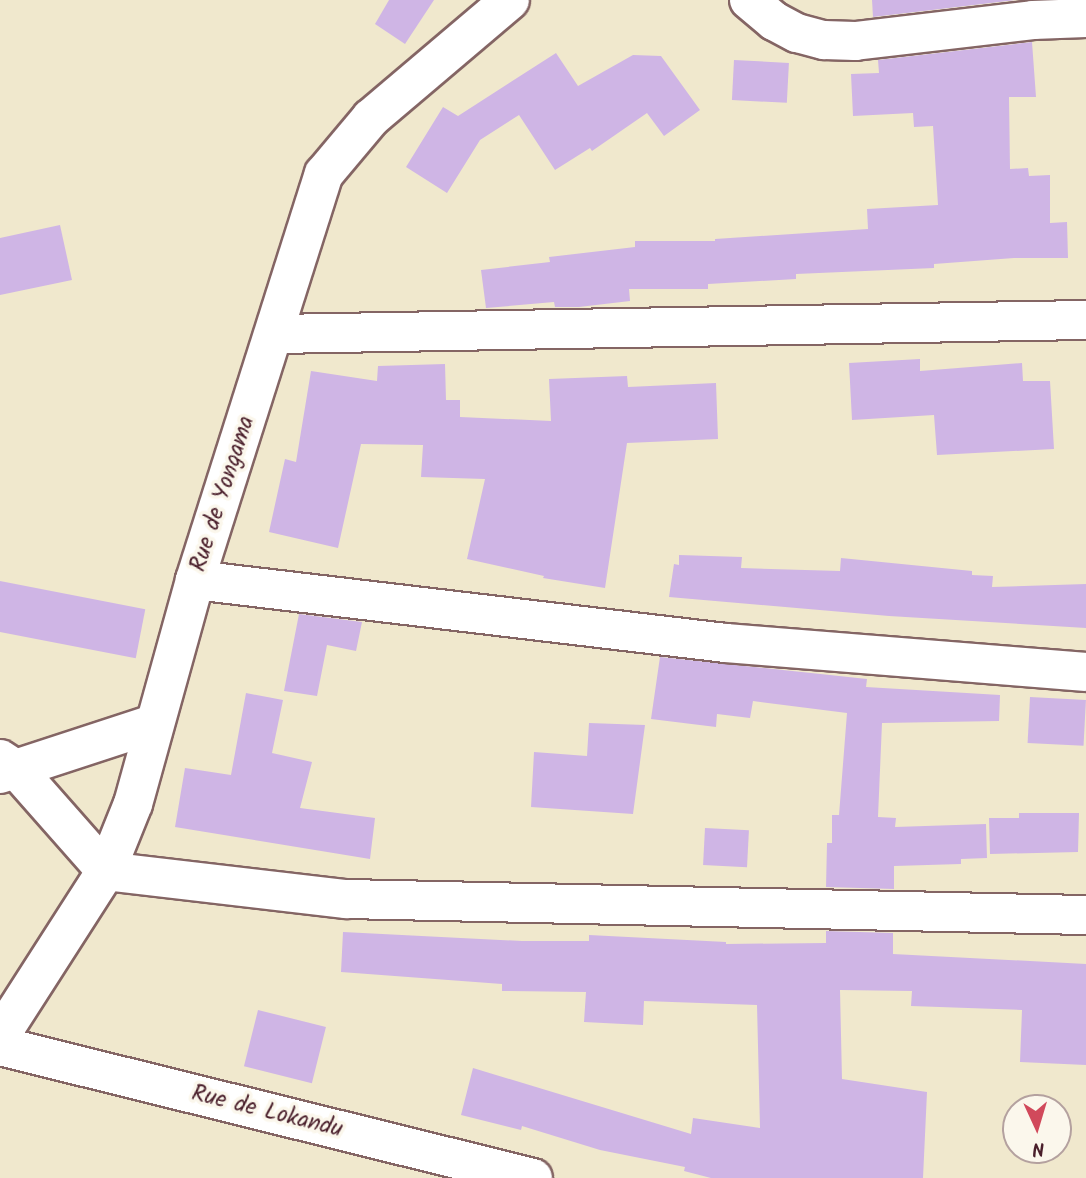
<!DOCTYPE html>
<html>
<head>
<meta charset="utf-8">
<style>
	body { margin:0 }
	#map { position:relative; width:1086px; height:1178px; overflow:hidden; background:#f0e8cd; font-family:Kalam,sans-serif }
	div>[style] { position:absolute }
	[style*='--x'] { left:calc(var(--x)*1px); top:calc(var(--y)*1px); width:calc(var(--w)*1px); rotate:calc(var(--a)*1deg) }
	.building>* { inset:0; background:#cfb5e5; transform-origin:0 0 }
	.roads { filter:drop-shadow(2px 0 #846564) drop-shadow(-2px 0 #846564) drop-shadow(0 2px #846564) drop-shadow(0 -2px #846564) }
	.street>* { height:38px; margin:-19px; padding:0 19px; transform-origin:19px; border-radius:19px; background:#fff }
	span { translate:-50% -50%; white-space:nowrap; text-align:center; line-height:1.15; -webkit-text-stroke:7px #fbf7ec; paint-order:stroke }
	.street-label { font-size:23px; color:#4a1f2b }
	.north { position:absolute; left:1002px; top:1094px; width:70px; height:70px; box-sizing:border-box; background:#fbf7ec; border:2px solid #b4a19f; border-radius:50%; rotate:176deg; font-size:19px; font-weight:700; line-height:28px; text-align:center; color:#4a1f2b }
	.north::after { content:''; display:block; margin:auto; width:24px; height:32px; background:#d1495b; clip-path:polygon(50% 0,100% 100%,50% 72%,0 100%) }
</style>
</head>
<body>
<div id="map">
	<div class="building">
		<div style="clip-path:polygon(389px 0,434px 0,405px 44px,375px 24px)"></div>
		<div style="clip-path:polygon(872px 0,1016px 0,873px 17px)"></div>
		<div style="clip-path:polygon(1032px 42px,1036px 97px,1009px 97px,1010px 169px,1028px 168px,1029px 176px,1050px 175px,1050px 223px,1067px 222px,1068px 258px,1014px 258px,934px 264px,934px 268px,796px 274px,796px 279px,708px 284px,708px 289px,629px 289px,630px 301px,579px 307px,555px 307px,554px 302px,486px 308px,481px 270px,550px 262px,549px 257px,635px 247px,635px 241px,715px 241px,715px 239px,868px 229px,867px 209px,938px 205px,933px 126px,914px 127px,913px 113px,853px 116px,851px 74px,879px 73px,878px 60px)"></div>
		<div style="clip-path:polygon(556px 53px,578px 86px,633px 55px,661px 56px,700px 110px,664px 136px,647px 113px,592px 151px,590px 148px,555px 170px,519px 115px,480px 140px,447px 193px,406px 167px,443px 107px,458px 116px)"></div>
		<div style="left:734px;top:60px;width:55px;height:40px;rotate:3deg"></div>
		<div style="clip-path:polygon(60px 225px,72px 280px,0 295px,0 238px)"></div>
		<div style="clip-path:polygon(920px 359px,920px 371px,1022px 363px,1023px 381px,1050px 381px,1054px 449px,937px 455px,934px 415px,852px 420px,849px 363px)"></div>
		<div style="clip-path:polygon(445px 364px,446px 400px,460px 400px,460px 417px,551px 421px,549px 379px,627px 376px,628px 387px,716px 383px,718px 439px,627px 443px,605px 588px,543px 578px,544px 576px,467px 559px,485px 479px,421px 477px,423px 445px,361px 444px,338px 548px,269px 532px,285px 459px,296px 462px,311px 371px,377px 381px,378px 366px)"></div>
		<div style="clip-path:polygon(679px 555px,742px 557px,741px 568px,840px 571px,841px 558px,972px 571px,972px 575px,993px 576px,992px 587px,1086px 584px,1086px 628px,889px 616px,669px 597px,674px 564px,679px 565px)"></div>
		<div style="left:0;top:581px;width:148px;height:50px;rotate:11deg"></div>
		<div style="clip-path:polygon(299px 614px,362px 622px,356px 651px,327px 645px,317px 696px,284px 691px)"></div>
		<div style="clip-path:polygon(660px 657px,867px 679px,866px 687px,1000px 695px,999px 721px,882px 723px,878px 817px,896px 818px,895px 827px,986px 824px,987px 858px,961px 859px,961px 864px,894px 866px,894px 889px,826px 887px,827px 843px,832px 843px,832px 815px,839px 815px,847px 713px,753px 701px,750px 718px,717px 714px,716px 727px,651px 719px)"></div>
		<div style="clip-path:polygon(246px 693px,283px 700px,272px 753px,312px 762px,300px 808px,375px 818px,370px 859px,175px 827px,185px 768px,231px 775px)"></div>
		<div style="left:1030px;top:697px;width:56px;height:46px;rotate:3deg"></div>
		<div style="clip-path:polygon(589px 723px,645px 725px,633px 814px,531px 807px,534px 752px,587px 756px)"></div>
		<div style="clip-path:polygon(1019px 813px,1079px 813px,1078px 852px,990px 854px,989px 818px,1019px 818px)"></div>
		<div style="left:705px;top:828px;width:44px;height:37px;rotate:3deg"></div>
		<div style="clip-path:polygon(826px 931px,893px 933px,893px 954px,1086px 964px,1086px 1065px,1020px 1062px,1022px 1010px,911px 1006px,912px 991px,840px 990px,842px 1079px,927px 1092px,923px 1178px,711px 1178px,684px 1171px,685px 1167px,600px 1150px,522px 1126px,521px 1130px,461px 1115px,473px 1068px,691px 1134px,693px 1118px,760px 1128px,757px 1005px,644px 1001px,643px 1025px,584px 1022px,586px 992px,502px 991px,502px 984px,341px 972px,343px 932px,522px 941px,589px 941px,589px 935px,726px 942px,726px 944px,826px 943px)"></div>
		<div style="left:258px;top:1010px;width:70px;height:58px;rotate:14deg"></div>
	</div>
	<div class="roads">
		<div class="street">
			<div style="--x:749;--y:0;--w:33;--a:40"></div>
			<div style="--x:774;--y:21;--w:26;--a:28"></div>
			<div style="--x:797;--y:33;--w:28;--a:15"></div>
			<div style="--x:824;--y:40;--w:31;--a:2"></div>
			<div style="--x:855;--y:41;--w:179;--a:-6.7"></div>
			<div style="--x:1033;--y:20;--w:53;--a:-2.2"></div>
			<div style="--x:275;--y:334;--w:811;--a:-0.99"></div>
			<div style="--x:195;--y:580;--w:535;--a:6.77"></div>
			<div style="--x:726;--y:643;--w:361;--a:4.6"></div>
			<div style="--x:0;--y:759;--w:20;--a:33"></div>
			<div style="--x:17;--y:770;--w:135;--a:48.6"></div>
			<div style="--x:106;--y:871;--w:242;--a:6.7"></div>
			<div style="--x:346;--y:899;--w:740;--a:1.24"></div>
			<div style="--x:0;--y:774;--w:161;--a:-18.1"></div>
			<div style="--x:0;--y:1036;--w:196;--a:-57.3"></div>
			<div style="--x:106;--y:871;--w:72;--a:-68.1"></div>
			<div style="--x:133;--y:804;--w:232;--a:-74.5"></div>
			<div style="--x:195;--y:580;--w:426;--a:-72.4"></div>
			<div style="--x:324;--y:174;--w:73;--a:-50"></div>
			<div style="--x:371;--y:118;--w:182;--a:-40.3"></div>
			<div style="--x:0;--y:1046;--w:549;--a:13.91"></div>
		</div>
	</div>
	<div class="street-label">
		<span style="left:223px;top:494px;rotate:-72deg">Rue de Yongama</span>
		<span style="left:267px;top:1112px;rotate:14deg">Rue de Lokandu</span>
	</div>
	<div class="north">N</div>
</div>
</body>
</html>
